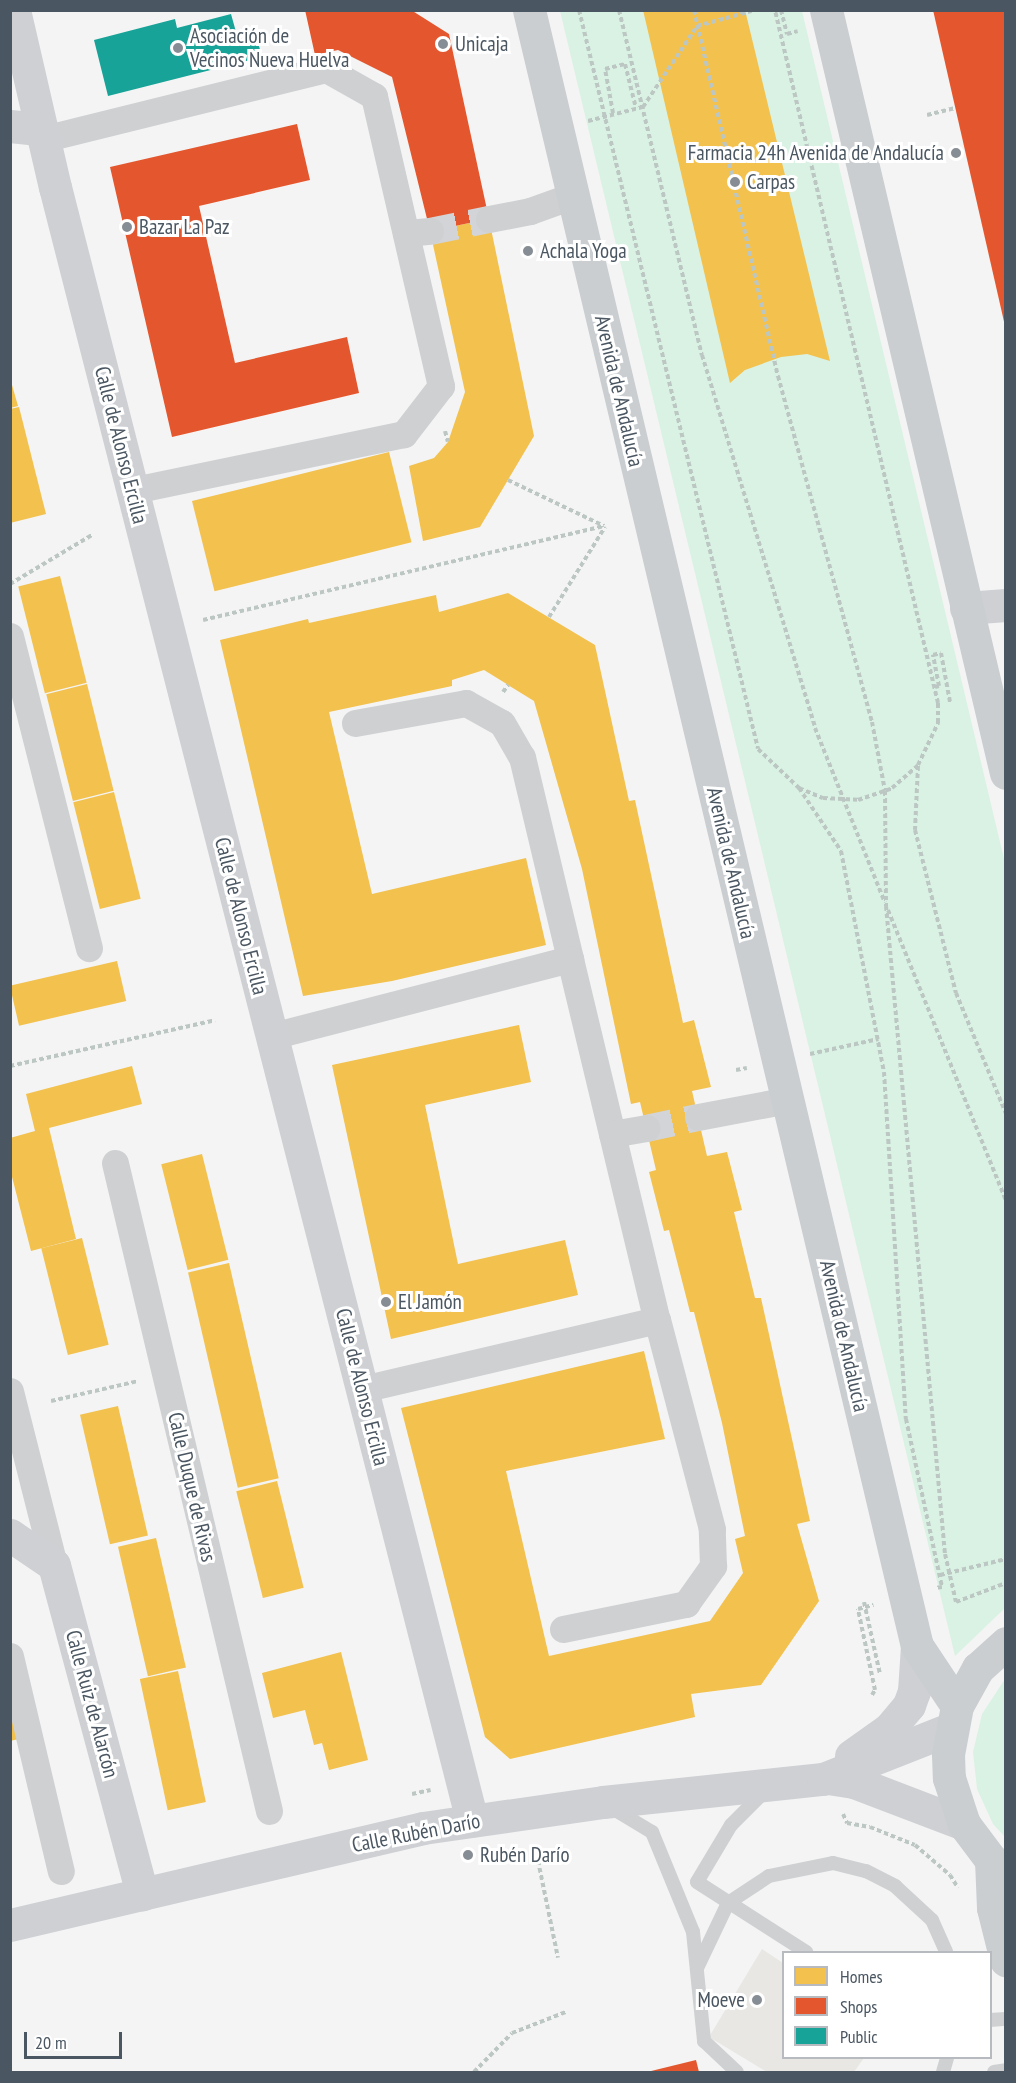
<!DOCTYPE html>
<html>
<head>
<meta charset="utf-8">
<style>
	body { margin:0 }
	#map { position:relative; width:1016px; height:2083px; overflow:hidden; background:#f4f4f4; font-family:"PT Sans Narrow",sans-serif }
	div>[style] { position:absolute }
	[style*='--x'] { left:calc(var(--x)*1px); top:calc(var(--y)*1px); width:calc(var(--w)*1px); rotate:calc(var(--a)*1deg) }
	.commercial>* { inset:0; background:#e8e7e3 }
	.green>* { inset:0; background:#d9f2e3 }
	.homes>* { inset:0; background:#f2c14e; transform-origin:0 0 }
	.shops>* { inset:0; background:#e4572e }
	.public>* { inset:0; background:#17a398 }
	.street-tunnel>* { height:27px; margin-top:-13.5px; transform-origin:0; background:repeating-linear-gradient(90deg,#d2d4d7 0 27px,transparent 0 41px) }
	.path>* { height:4px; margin-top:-2px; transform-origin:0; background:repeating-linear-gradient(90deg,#bcc7c4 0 4.5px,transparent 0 7.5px) }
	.lane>* { height:14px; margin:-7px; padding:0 7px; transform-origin:7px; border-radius:7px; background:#ced0d2 }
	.street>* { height:27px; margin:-13.5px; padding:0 13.5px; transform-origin:13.5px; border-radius:13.5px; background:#ced0d2 }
	.secondary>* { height:33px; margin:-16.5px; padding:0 16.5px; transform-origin:16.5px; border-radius:16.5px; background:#ced0d4 }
	.primary>* { height:33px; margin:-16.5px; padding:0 16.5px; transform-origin:16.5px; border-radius:16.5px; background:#caced1 }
	.dots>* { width:16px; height:16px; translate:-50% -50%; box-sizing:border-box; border:3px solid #fff; border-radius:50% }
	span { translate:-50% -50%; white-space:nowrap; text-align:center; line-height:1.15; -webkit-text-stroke:6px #fff; paint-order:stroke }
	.poi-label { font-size:21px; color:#4a5661 }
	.left { translate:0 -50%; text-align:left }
	.right { translate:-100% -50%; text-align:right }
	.street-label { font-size:21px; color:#4a5661 }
	.frame { position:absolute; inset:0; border:12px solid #4a5661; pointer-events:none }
	.legend { position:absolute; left:782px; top:1951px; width:210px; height:108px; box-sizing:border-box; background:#fff; border:2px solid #b7bbc0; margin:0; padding:8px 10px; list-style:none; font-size:18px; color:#4a5661 }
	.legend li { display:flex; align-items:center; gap:12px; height:30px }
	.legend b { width:30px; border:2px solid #b7bbc0 }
	.scale { position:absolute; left:24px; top:2032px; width:98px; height:27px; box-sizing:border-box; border:3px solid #4a5661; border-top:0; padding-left:8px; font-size:18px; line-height:21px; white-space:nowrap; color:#4a5661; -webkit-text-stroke:4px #fff; paint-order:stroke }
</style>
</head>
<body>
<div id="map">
	<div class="commercial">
		<div style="clip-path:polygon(762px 1949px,783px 1963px,784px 2058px,864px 2058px,854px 2072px,767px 2072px,709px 2037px)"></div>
	</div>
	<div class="green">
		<div style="clip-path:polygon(560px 11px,802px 11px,1005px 863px,1005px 1608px,955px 1656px)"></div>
		<div style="clip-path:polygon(1005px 1679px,1005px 1837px,993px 1824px,977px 1789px,973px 1752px,982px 1714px)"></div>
	</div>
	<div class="homes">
		<div style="clip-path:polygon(643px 10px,745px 10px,830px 361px,807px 354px,781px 357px,745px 370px,730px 383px)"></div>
		<div style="clip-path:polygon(489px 219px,534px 436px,480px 527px,423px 541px,409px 466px,434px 458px,448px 442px,465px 392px,430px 231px)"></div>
		<div style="clip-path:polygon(10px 378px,18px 406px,10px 408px)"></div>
		<div style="clip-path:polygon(19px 407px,46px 514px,10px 523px,10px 409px)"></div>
		<div style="left:389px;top:452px;width:93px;height:203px;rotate:76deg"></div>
		<div style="left:60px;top:576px;width:110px;height:43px;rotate:76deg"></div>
		<div style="clip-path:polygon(508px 593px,595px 645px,629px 801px,635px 800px,683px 1023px,694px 1020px,711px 1087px,692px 1091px,707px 1156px,727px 1152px,742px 1210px,734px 1212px,755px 1298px,761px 1298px,810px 1521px,797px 1524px,819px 1601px,761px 1685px,691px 1694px,695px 1717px,510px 1759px,485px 1737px,401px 1408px,644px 1351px,665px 1439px,506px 1471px,549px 1656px,710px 1621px,743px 1573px,735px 1539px,745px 1536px,722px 1423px,694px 1312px,690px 1312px,669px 1230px,664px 1231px,649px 1172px,656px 1170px,640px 1102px,631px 1104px,582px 869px,534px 701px,484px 670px,452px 680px,452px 686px,329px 712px,372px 894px,526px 858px,546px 945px,392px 981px,303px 996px,220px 640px,308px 619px,309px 623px,436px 595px,439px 612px)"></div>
		<div style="left:87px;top:684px;width:110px;height:42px;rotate:76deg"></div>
		<div style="left:114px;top:792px;width:110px;height:42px;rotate:76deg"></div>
		<div style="left:117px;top:961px;width:41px;height:110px;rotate:77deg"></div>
		<div style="clip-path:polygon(519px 1025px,531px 1082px,425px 1105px,458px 1264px,565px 1240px,578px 1295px,391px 1339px,332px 1065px)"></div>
		<div style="clip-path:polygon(132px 1066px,142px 1104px,49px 1128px,76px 1239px,31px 1251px,10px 1169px,10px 1138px,35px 1131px,26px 1094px)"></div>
		<div style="left:202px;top:1154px;width:109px;height:42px;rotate:76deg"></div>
		<div style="left:82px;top:1238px;width:110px;height:42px;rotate:76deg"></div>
		<div style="left:229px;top:1263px;width:221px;height:42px;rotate:77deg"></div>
		<div style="left:118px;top:1406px;width:133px;height:39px;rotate:77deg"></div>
		<div style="left:277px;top:1481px;width:110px;height:42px;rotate:76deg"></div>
		<div style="left:156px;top:1538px;width:133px;height:39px;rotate:77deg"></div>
		<div style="clip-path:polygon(341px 1652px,368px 1760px,329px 1770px,322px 1743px,314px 1745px,305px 1710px,273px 1718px,262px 1673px)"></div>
		<div style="left:178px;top:1671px;width:134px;height:39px;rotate:78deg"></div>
		<div style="clip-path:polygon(10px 1690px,23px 1738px,10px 1741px)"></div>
	</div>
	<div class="shops">
		<div style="clip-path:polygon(305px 10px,411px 10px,449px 34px,489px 219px,430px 231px,392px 77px,338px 50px,315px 55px)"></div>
		<div style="clip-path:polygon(933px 10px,1006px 10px,1006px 326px,1005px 326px)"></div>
		<div style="clip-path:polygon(297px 124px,310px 180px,199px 206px,235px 363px,347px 337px,359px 393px,172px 437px,110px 167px)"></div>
		<div style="clip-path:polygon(696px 2060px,699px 2072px,647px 2072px)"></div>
	</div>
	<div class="public">
		<div style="clip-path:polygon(231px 14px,238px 39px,256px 35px,262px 57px,108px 96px,94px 40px,175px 19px,177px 28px)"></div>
	</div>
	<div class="street-tunnel">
		<div style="--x:430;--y:231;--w:60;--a:-11.5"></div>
		<div style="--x:646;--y:1128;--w:53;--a:-11.9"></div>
	</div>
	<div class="path">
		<div style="--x:579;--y:10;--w:760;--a:76.38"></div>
		<div style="--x:758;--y:749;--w:57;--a:43.6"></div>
		<div style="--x:799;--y:788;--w:26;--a:23"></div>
		<div style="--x:823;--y:798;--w:35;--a:3"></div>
		<div style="--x:858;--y:800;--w:36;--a:-19"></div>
		<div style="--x:892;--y:788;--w:35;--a:-41"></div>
		<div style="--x:918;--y:765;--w:47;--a:-64.5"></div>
		<div style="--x:938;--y:723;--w:20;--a:-90"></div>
		<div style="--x:938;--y:703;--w:712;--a:-103.24"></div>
		<div style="--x:619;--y:10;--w:355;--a:76.5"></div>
		<div style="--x:702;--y:355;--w:390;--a:73.1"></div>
		<div style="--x:815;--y:728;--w:188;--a:68.2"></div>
		<div style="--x:694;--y:10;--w:376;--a:77.1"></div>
		<div style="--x:778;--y:376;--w:359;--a:74.8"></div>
		<div style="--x:872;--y:722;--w:70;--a:79.3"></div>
		<div style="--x:885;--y:791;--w:115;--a:89.5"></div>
		<div style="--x:886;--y:906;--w:651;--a:84.8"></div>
		<div style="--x:945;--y:1554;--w:49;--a:77.1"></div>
		<div style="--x:956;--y:1602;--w:53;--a:-20.8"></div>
		<div style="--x:781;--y:10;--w:25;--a:76"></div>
		<div style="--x:787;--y:34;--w:11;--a:-15"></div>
		<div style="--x:411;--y:11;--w:1;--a:-90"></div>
		<div style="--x:613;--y:113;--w:45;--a:-100.3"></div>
		<div style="--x:605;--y:69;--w:21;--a:-14"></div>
		<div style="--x:625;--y:64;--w:45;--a:76"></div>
		<div style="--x:927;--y:115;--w:29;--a:-14"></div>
		<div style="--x:588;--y:121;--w:57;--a:-14.3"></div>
		<div style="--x:643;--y:107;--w:97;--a:-56.3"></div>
		<div style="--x:697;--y:26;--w:60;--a:-15.4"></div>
		<div style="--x:445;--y:431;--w:11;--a:75"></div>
		<div style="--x:508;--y:480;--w:106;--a:25.6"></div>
		<div style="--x:10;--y:584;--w:96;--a:-30.9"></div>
		<div style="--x:549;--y:617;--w:106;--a:-58.1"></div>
		<div style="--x:203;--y:620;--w:413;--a:-13.2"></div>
		<div style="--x:935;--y:687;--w:4;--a:-14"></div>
		<div style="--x:939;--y:686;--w:32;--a:-101"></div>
		<div style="--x:933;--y:655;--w:8;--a:-14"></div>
		<div style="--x:941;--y:653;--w:50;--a:79.6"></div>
		<div style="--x:503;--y:692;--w:9;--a:-54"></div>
		<div style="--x:918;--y:766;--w:64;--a:92.7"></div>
		<div style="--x:915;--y:830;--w:168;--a:75.9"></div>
		<div style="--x:956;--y:993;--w:131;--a:67.5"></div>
		<div style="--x:799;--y:788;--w:76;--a:56.3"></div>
		<div style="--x:841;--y:851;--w:225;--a:79"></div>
		<div style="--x:884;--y:1072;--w:348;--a:86.4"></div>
		<div style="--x:906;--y:1419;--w:172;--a:77.9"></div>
		<div style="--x:942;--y:1587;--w:7;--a:172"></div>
		<div style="--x:888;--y:910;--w:314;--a:67.9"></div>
		<div style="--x:810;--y:1054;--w:70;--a:-12.4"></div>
		<div style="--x:10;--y:1066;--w:210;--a:-12.6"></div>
		<div style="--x:736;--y:1070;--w:11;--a:-10"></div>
		<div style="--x:51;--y:1401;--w:89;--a:-12.9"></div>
		<div style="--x:940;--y:1575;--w:68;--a:-13.6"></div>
		<div style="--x:864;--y:1602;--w:74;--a:77.5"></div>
		<div style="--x:872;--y:1695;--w:6;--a:-59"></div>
		<div style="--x:875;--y:1690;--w:83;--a:-101.9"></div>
		<div style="--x:858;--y:1609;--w:16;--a:-15"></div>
		<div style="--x:412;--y:1794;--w:19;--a:-12"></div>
		<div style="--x:843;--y:1814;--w:10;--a:66"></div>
		<div style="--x:847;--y:1823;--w:23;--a:10"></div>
		<div style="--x:870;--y:1827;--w:48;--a:21.8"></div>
		<div style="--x:915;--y:1845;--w:46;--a:40.6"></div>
		<div style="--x:950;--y:1875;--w:15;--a:58"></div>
		<div style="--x:535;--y:1846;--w:114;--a:78.4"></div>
		<div style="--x:474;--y:2072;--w:54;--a:-45.7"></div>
		<div style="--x:512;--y:2033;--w:58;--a:-21.3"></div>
	</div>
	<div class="lane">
		<div style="--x:765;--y:1791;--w:48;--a:135"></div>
		<div style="--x:731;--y:1825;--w:66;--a:120.8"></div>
		<div style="--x:697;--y:1882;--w:130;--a:32.7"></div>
		<div style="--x:612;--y:1808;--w:47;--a:31"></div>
		<div style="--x:652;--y:1832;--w:108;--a:67.7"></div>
		<div style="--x:693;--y:1932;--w:110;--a:84.2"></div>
		<div style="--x:704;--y:2041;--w:45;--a:43.2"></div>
		<div style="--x:698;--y:1966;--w:70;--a:-64.5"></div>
		<div style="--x:728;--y:1903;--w:49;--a:-33.4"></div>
		<div style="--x:769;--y:1876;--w:65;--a:-11.5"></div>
		<div style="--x:833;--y:1863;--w:34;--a:14"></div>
		<div style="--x:866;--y:1871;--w:33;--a:27"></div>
		<div style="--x:895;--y:1886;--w:50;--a:42.6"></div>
		<div style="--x:932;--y:1920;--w:35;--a:66"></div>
		<div style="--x:990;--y:2020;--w:16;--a:-4"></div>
		<div style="--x:943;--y:2072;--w:15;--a:-74"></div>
		<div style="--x:994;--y:2072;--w:12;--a:-9"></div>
	</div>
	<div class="street">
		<div style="--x:43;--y:139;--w:292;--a:-13.9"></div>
		<div style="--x:326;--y:69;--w:55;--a:29.4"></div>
		<div style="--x:374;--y:96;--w:298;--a:77"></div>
		<div style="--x:441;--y:386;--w:61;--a:127.6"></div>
		<div style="--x:404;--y:434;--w:277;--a:168.3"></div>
		<div style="--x:489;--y:219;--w:42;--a:-11"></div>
		<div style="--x:530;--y:211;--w:45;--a:-19.7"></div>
		<div style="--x:406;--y:233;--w:24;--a:-5"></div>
		<div style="--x:10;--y:636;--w:322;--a:75.8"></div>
		<div style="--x:355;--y:723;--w:113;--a:-10.2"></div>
		<div style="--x:466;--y:703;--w:41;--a:29.1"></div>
		<div style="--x:502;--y:723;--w:39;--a:60"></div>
		<div style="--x:522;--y:757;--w:208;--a:76.6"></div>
		<div style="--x:272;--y:1036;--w:308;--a:-14.5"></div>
		<div style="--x:570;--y:959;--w:371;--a:76.5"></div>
		<div style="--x:657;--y:1320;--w:303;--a:166.8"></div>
		<div style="--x:698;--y:1117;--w:92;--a:-10.7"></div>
		<div style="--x:612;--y:1134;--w:35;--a:-10"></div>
		<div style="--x:115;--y:1163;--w:666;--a:76.63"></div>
		<div style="--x:10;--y:1391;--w:179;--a:75.8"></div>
		<div style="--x:563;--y:1629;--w:126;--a:-11.5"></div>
		<div style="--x:686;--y:1604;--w:47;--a:-54.6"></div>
		<div style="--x:713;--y:1566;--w:37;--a:-92"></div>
		<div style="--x:712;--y:1529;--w:216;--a:-104.7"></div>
		<div style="--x:10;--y:1656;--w:221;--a:76.7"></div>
	</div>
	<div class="secondary">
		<div style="--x:14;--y:10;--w:182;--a:77"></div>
		<div style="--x:55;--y:187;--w:1686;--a:75.68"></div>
		<div style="--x:10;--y:126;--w:31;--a:6"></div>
		<div style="--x:966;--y:608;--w:40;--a:-4.3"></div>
		<div style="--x:10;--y:1535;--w:53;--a:34.3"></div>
		<div style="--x:54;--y:1565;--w:341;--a:75"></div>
		<div style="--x:851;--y:1756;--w:47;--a:-35.4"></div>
		<div style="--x:889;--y:1729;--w:31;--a:-50"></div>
		<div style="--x:909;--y:1705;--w:15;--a:-70"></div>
		<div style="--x:914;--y:1691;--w:45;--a:-86.2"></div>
		<div style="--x:828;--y:1778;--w:26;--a:9"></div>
		<div style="--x:854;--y:1782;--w:118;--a:20.9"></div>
		<div style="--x:10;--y:1925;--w:424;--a:-13.2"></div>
		<div style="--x:423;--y:1828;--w:182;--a:-8.2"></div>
		<div style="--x:603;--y:1802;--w:221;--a:-6"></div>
		<div style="--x:823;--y:1779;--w:136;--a:-21.5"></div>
	</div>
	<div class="primary">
		<div style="--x:529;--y:10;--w:1681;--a:76.66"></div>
		<div style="--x:917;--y:1646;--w:72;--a:56.3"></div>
		<div style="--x:826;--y:10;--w:784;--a:76.73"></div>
		<div style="--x:1006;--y:1643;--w:38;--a:138"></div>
		<div style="--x:978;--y:1668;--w:43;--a:118.9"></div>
		<div style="--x:957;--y:1706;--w:49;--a:100.6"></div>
		<div style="--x:948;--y:1754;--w:24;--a:88"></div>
		<div style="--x:949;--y:1778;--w:48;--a:71.9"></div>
		<div style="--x:964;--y:1824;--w:45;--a:53.1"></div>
		<div style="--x:991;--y:1860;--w:18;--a:34"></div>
		<div style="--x:991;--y:1860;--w:48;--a:87.6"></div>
		<div style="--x:993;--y:1908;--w:54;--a:76"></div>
	</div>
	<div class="dots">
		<div style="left:443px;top:44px;background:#868d94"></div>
		<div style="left:178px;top:48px;background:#868d94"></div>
		<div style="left:956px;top:153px;background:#868d94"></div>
		<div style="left:735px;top:182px;background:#868d94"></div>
		<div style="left:127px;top:227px;background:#868d94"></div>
		<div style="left:528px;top:251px;background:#868d94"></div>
		<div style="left:386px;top:1302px;background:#868d94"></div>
		<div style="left:468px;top:1855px;background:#868d94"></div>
		<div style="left:757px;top:2000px;background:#868d94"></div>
	</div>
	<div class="poi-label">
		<span class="left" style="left:190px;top:48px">Asociación de<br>Vecinos Nueva Huelva</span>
		<span class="left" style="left:455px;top:44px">Unicaja</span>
		<span class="right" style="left:944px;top:153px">Farmacia 24h Avenida de Andalucía</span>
		<span class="left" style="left:747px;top:182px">Carpas</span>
		<span class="left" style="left:139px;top:227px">Bazar La Paz</span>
		<span class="left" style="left:540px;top:251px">Achala Yoga</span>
		<span class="left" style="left:398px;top:1302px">El Jamón</span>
		<span class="left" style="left:480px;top:1855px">Rubén Darío</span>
		<span class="right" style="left:745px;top:2000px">Moeve</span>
	</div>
	<div class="street-label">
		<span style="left:619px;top:391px;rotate:77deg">Avenida de Andalucía</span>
		<span style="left:121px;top:445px;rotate:76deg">Calle de Alonso Ercilla</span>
		<span style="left:731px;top:863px;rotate:77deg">Avenida de Andalucía</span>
		<span style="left:241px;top:916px;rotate:76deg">Calle de Alonso Ercilla</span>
		<span style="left:844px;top:1336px;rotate:77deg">Avenida de Andalucía</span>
		<span style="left:362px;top:1387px;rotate:76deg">Calle de Alonso Ercilla</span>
		<span style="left:192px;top:1487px;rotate:77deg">Calle Duque de Rivas</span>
		<span style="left:92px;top:1704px;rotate:75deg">Calle Ruiz de Alarcón</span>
		<span style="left:416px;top:1833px;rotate:-11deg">Calle Rubén Darío</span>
	</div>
	<div class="frame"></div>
	<ul class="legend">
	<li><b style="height:16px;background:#f2c14e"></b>Homes</li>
	<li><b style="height:16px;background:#e4572e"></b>Shops</li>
	<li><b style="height:16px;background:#17a398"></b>Public</li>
	</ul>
	<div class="scale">20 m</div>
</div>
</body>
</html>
